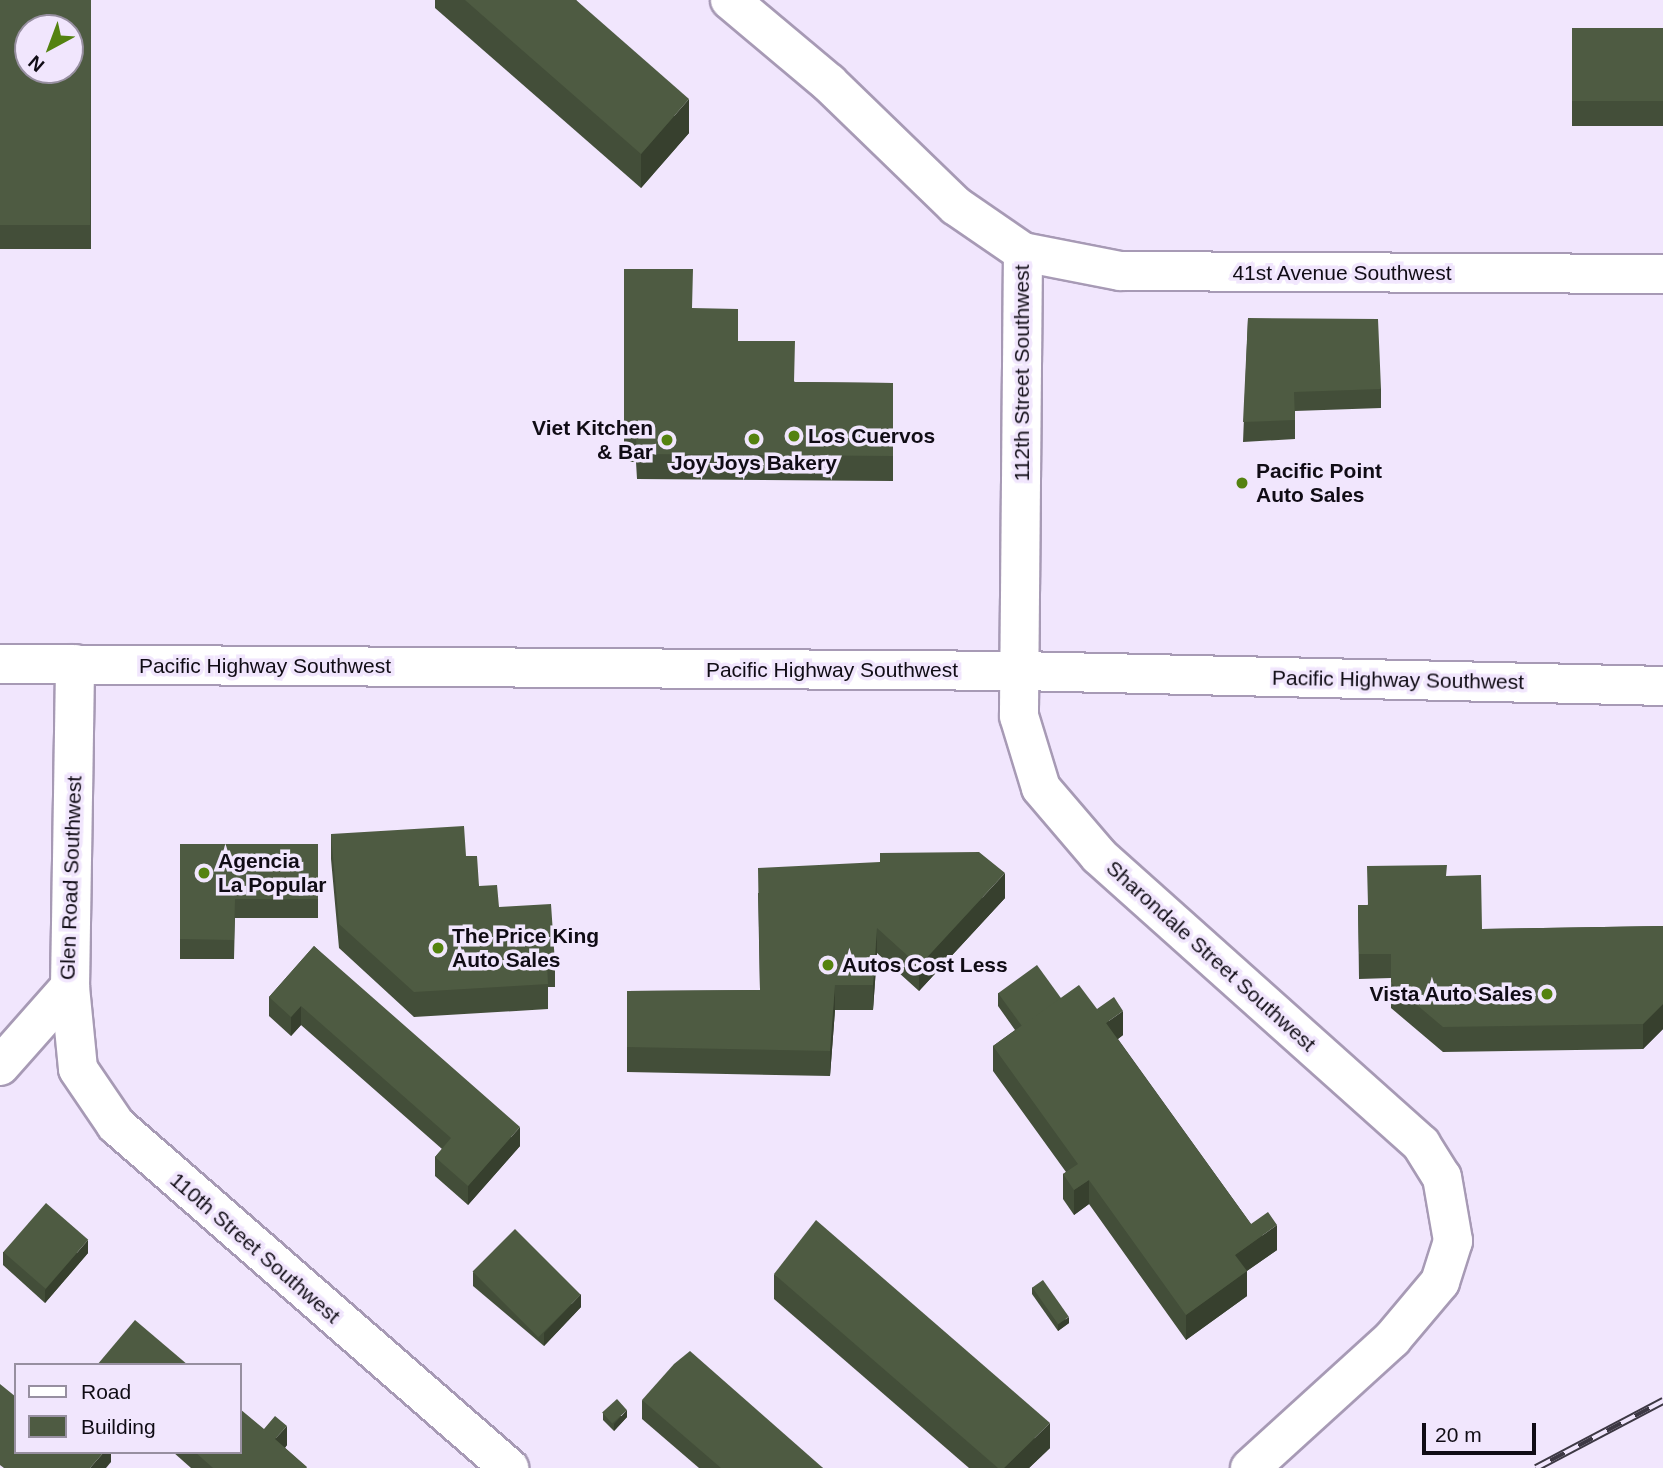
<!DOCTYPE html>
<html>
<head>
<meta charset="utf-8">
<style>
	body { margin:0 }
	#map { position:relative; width:1663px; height:1468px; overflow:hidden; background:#f1e6fd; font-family:Helvetica,sans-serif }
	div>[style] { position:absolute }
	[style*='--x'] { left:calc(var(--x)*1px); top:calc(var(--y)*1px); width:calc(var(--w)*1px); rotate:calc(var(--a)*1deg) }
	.roads { filter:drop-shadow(2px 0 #a79ab5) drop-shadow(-2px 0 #a79ab5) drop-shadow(0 2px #a79ab5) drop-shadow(0 -2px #a79ab5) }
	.minor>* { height:38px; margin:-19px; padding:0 19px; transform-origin:19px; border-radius:19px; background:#fff }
	.major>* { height:38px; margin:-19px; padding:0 19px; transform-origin:19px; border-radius:19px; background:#fff }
	.rail>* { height:8px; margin-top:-4px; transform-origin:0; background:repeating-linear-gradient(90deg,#f1e6fd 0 16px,#3d3844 0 32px); box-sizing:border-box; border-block:2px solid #3d3844 }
	.wall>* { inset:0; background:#434e39; transform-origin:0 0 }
	.shaded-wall>* { inset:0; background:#37402e }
	.building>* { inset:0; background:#4e5b42; transform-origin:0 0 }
	.dots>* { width:19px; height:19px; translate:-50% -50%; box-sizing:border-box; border:4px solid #f1e6fd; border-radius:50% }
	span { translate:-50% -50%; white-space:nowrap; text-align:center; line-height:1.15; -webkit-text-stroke:7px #f1e6fd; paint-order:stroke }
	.street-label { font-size:21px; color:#100c15 }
	.poi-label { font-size:21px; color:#100c15; font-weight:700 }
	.right { translate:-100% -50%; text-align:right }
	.left { translate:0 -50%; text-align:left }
	.legend { position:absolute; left:14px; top:1363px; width:228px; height:91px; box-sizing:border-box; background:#f1e6fd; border:2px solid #978fa0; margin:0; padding:9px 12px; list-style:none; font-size:21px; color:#100c15 }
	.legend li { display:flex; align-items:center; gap:14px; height:35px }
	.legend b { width:35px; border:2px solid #978fa0 }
	.north { position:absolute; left:14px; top:14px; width:70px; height:70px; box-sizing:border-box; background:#f1e6fd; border:2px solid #978fa0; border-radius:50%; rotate:221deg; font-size:19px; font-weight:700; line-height:28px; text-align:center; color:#100c15 }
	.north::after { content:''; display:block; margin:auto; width:24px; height:32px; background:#548210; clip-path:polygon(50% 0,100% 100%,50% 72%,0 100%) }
	.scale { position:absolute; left:1422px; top:1423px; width:114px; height:32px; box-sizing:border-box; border:4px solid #100c15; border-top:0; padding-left:9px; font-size:21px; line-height:24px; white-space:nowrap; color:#100c15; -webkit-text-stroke:5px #f1e6fd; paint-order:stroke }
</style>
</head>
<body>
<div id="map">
	<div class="roads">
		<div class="minor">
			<div style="--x:730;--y:0;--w:129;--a:40"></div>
			<div style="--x:829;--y:83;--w:177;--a:44.1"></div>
			<div style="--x:956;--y:206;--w:81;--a:34.5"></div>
			<div style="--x:1023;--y:252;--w:464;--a:90.5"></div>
			<div style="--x:1019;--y:716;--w:75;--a:73"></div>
			<div style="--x:1041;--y:788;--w:89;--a:49.5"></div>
			<div style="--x:1099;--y:856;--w:432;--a:41.8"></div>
			<div style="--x:1421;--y:1144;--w:39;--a:58"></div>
			<div style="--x:1442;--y:1177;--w:65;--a:80.2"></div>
			<div style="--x:1453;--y:1241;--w:43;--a:107.6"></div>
			<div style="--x:1440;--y:1282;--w:75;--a:130.1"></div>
			<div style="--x:1392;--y:1339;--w:192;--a:137.7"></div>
			<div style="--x:1023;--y:252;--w:99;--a:11.1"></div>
			<div style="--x:1120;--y:271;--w:543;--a:0.32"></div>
			<div style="--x:70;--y:987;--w:82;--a:84.4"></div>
			<div style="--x:78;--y:1069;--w:68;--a:55.8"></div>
			<div style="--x:116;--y:1125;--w:522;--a:41.11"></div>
			<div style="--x:0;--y:1066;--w:106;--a:-48.5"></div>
			<div style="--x:70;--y:987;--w:323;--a:-89.1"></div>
		</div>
		<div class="major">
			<div style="--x:0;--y:664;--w:1019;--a:0.39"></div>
			<div style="--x:1019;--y:671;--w:644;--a:1.33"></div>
		</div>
	</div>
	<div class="rail">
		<div style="--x:1536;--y:1468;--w:144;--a:-27.8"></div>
	</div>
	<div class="wall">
		<div style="left:0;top:0;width:91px;height:249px"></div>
		<div style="clip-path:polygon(435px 0,576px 0,689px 133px,641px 188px,435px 8px)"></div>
		<div style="left:1572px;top:28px;width:91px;height:98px"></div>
		<div style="clip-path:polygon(624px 269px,738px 341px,795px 382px,893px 383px,893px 481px,637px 479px,636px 462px,624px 462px)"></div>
		<div style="clip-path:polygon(1248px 318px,1381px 389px,1381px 408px,1295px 411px,1295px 439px,1243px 442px)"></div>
		<div style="clip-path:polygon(331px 834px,466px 856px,479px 886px,499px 907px,555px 963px,555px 987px,548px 987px,548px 1009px,414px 1017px,339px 948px,331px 859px)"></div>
		<div style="clip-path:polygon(180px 844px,318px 844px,318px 918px,235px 918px,234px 959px,180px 959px)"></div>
		<div style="clip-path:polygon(1446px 876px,1482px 929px,1663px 926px,1663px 1029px,1643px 1049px,1443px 1052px,1391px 1008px,1391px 978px,1359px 979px,1358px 905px,1367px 905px)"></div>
		<div style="clip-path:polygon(758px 893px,1005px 898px,919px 991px,877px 953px,873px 1010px,835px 1010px,830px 1076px,627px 1072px,627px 991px,760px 990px)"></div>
		<div style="clip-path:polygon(314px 946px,520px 1146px,468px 1205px,435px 1176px,435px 1157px,442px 1149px,301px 1025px,291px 1036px,269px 1016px,269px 997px)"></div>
		<div style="clip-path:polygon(998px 993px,1061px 998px,1097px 1009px,1123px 1035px,1118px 1039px,1251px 1224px,1277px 1250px,1247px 1271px,1247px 1296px,1186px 1340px,1089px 1204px,1074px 1215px,1063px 1199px,1063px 1174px,1066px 1172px,993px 1071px,993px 1046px,1015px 1030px,998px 1006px)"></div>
		<div style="clip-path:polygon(3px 1252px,88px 1253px,45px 1303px,3px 1265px)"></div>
		<div style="clip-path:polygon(473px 1272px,581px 1307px,544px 1346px,473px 1286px)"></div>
		<div style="clip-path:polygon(774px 1274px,1050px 1448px,1029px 1468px,969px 1468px,774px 1299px)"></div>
		<div style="clip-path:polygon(1032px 1287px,1069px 1323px,1058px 1331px,1032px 1294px)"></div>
		<div style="clip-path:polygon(642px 1400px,823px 1468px,699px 1468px,642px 1419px)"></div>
		<div style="clip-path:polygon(603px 1413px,627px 1417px,614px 1431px,603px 1420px)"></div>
		<div style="clip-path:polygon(264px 1429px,287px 1445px,285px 1448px,307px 1468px,191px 1468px,173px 1452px,240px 1452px)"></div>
	</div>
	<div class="shaded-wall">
		<div style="clip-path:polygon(689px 99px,689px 133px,641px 188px,641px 154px)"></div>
		<div style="clip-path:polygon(1005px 873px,1005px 898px,919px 991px,919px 966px)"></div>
		<div style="clip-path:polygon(877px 928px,877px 953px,873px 1010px,873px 985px)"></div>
		<div style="clip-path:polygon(835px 985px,835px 1010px,830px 1076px,830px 1051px)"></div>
		<div style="clip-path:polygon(1663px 1004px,1663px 1029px,1643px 1049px,1643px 1024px)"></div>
		<div style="clip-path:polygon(301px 1006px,301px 1025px,291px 1036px,291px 1017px)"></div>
		<div style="clip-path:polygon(1123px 1011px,1123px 1035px,1106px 1048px,1106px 1023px)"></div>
		<div style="clip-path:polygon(520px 1127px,520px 1146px,468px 1205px,468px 1186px)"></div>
		<div style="clip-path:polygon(1089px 1180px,1089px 1204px,1074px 1215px,1074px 1190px)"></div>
		<div style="clip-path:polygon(1277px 1225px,1277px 1250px,1235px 1279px,1235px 1255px)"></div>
		<div style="clip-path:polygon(88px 1240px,88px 1253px,45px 1303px,45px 1290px)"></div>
		<div style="clip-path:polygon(1247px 1271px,1247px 1296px,1186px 1340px,1186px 1315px)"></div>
		<div style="clip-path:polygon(581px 1294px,581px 1307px,544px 1346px,544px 1333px)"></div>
		<div style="clip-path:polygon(1069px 1317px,1069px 1323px,1058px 1331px,1058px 1324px)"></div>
		<div style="clip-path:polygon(627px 1410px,627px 1417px,614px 1431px,614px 1424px)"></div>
		<div style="clip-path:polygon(1050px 1423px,1050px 1448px,1029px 1468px,1004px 1468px)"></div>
		<div style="clip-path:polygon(287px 1426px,287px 1445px,275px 1459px,275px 1439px)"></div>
		<div style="clip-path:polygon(104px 1452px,111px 1452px,111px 1462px,106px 1468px,90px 1468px)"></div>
	</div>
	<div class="building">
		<div style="clip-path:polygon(evenodd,0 0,91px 0,90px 225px,0 225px,0 0,28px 28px,70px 28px,70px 70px,28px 70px,28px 28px)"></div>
		<div style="clip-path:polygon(465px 0,576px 0,689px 99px,641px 154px)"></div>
		<div style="left:1572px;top:28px;width:91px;height:73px"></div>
		<div style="clip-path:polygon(624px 269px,693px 269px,692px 308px,738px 309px,738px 341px,795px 341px,794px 382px,893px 383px,893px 456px,637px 454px,636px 438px,624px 437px)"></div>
		<div style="clip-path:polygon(1248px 318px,1378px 319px,1381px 389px,1294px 392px,1295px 420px,1243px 422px)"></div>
		<div style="clip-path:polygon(464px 826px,466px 856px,477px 856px,479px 886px,497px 885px,499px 907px,551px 904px,555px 963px,547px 963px,548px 984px,414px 992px,339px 924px,331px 834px)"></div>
		<div style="clip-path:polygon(180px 844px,318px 844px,318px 899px,235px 899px,234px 940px,180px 939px)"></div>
		<div style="clip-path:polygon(979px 852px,1005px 873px,919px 966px,877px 928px,873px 985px,835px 985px,830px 1051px,627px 1047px,627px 991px,760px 990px,758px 868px,880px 862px,880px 853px)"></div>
		<div style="clip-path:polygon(1447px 865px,1446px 876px,1481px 875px,1482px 929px,1663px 926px,1663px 1004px,1643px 1024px,1443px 1027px,1391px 983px,1391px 954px,1359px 954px,1358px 905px,1368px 905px,1367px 866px)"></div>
		<div style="clip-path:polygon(314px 946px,520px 1127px,468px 1186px,435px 1157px,451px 1138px,301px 1006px,291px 1017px,269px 997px)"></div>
		<div style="left:1037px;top:965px;width:41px;height:48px;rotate:54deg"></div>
		<div style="clip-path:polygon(1079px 985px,1097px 1009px,1114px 997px,1123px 1011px,1106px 1023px,1251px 1224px,1268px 1212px,1277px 1225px,1235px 1255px,1247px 1271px,1186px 1315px,1089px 1180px,1074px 1190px,1063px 1174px,1078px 1164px,993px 1046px)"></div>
		<div style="left:46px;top:1203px;width:56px;height:65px;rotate:41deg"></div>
		<div style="clip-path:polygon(816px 1220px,1050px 1423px,1004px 1468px,998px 1468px,774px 1274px)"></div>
		<div style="left:515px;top:1229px;width:93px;height:60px;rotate:45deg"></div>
		<div style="left:1043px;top:1280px;width:45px;height:13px;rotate:55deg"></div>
		<div style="clip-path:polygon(135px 1320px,188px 1365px,97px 1365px)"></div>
		<div style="clip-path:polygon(690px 1351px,823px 1468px,721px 1468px,642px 1400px,674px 1364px)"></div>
		<div style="clip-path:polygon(0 1384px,16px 1397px,16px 1452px,104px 1452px,90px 1468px,4px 1468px,0 1465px)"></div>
		<div style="left:617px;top:1399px;width:15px;height:20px;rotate:48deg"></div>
		<div style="clip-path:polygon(240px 1409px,264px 1429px,275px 1416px,287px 1426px,275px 1439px,307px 1467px,306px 1468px,213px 1468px,195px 1452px,240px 1452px)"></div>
	</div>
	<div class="dots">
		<div style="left:794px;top:436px;background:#548210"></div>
		<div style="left:754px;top:439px;background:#548210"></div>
		<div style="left:667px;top:440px;background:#548210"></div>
		<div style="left:1242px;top:483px;background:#548210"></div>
		<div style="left:204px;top:873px;background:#548210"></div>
		<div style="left:438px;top:948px;background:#548210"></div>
		<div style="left:828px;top:965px;background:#548210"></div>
		<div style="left:1547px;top:994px;background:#548210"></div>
	</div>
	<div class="street-label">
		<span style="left:1342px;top:273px">41st Avenue Southwest</span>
		<span style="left:1022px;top:373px;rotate:-90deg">112th Street Southwest</span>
		<span style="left:265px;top:666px">Pacific Highway Southwest</span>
		<span style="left:832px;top:670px">Pacific Highway Southwest</span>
		<span style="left:1398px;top:680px;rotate:1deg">Pacific Highway Southwest</span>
		<span style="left:71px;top:878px;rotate:-88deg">Glen Road Southwest</span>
		<span style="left:1211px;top:956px;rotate:42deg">Sharondale Street Southwest</span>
		<span style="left:255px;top:1248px;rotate:41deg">110th Street Southwest</span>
	</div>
	<div class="poi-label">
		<span class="right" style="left:653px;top:440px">Viet Kitchen<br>&amp; Bar</span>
		<span class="left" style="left:808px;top:436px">Los Cuervos</span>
		<span style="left:754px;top:463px">Joy Joys Bakery</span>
		<span class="left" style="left:1256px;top:483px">Pacific Point<br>Auto Sales</span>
		<span class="left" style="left:218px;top:873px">Agencia<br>La Popular</span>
		<span class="left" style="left:452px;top:948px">The Price King<br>Auto Sales</span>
		<span class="left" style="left:842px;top:965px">Autos Cost Less</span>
		<span class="right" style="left:1533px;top:994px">Vista Auto Sales</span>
	</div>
	<ul class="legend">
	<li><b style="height:9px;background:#fff"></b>Road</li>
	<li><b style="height:19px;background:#4e5b42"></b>Building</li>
	</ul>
	<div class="north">N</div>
	<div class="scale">20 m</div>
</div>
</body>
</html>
